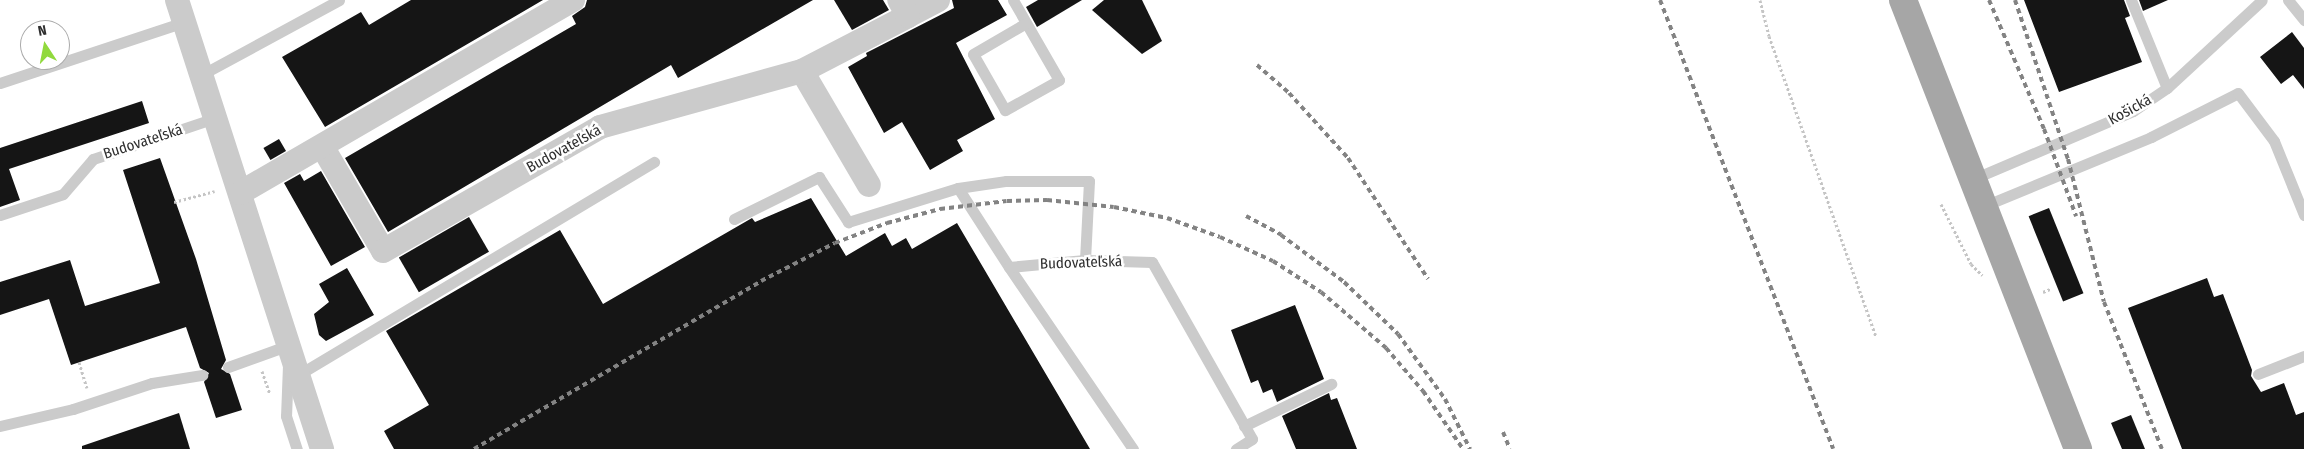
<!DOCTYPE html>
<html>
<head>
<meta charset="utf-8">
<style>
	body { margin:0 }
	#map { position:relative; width:2304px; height:449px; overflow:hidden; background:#fff; font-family:"Fira Sans Condensed",sans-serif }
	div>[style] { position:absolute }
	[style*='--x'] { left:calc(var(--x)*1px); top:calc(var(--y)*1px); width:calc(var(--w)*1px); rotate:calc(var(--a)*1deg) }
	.building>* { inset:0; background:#151515; transform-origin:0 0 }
	.path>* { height:3px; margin-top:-1.5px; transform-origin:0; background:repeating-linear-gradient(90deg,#c5c5c5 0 2.5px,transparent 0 5px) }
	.lane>* { height:11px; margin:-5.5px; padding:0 5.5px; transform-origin:5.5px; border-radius:5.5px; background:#cbcbcb }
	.street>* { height:24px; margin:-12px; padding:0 12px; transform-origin:12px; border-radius:12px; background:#cbcbcb }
	.primary>* { height:28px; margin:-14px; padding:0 14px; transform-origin:14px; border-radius:14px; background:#a6a6a6 }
	.rail>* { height:4px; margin-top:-2px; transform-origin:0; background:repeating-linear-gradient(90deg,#838383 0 5px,transparent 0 9px) }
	span { translate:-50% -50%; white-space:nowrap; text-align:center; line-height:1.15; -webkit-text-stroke:5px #fff; paint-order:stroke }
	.street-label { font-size:15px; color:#2e2e2e }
	.north { position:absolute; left:20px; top:20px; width:50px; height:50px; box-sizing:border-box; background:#fff; border:1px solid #ababab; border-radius:50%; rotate:349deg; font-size:14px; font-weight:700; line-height:20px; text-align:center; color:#2e2e2e }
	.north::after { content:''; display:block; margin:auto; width:18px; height:22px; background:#91d93d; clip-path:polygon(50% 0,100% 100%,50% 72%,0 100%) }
</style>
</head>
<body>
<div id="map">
	<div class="building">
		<div style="clip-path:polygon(411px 0,543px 0,325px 127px,282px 57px,361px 12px,369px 25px)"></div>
		<div style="clip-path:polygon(587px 0,813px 0,678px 78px,671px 65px,388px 232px,345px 158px,576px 24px,572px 16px,585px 7px)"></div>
		<div style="clip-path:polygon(834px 0,883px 0,889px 10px,852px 30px)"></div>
		<div style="clip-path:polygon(952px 0,998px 0,1007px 15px,956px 43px,995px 119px,957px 140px,963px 151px,930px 170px,902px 122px,884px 133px,848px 67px,867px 56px,866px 53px,954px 8px)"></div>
		<div style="clip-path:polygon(1038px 0,1082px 0,1037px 27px,1026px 7px)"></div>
		<div style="clip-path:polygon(1104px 0,1142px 0,1162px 41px,1142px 54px,1092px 10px)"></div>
		<div style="clip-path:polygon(2024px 0,2124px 0,2130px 16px,2125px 18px,2142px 62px,2059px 92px)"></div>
		<div style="clip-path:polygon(2139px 0,2168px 0,2143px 11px)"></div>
		<div style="clip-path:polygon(2292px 32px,2304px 48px,2304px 89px,2293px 75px,2281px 84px,2260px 57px)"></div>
		<div style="clip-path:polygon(142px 101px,149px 123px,9px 169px,20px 200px,0 207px,0 148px)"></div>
		<div style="left:279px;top:139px;width:14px;height:18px;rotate:60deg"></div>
		<div style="clip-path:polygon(160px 158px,196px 259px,226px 360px,221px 369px,230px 374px,242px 410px,216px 418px,204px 382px,209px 373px,200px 368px,186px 327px,71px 365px,49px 299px,0 315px,0 282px,70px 260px,85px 306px,160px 283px,123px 170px)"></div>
		<div style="clip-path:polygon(321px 171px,365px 247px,331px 266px,284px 183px,300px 174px,304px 181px)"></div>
		<div style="clip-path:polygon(811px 198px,846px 256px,885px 233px,892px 246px,906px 238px,912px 249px,957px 223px,1090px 449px,394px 449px,384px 431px,429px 405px,386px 331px,560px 230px,603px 304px,752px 218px,755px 222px)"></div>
		<div style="left:2049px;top:208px;width:92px;height:22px;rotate:68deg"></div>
		<div style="left:469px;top:217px;width:40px;height:81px;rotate:60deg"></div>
		<div style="clip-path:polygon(347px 268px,374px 315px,326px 341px,319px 335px,314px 314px,329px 302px,319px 284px)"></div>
		<div style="clip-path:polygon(2207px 278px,2214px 297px,2223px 294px,2252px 370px,2251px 376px,2261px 392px,2284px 383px,2296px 415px,2304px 412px,2304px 449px,2182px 449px,2128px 308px)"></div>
		<div style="clip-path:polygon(1295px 305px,1324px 379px,1277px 402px,1272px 389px,1263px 393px,1258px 380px,1251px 383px,1231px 330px)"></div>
		<div style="clip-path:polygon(1329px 393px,1331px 400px,1337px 398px,1357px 449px,1296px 449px,1282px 416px)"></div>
		<div style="clip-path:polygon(179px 413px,190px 449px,82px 449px,82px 446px)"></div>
		<div style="clip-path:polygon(2131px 415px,2145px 449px,2122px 449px,2111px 423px)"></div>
	</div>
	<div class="path">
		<div style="--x:1760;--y:0;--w:37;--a:76"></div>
		<div style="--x:1769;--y:36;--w:319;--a:70.4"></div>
		<div style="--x:174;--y:202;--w:42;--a:-15"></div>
		<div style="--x:1941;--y:204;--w:67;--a:63.4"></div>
		<div style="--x:1971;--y:264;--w:16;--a:45"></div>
		<div style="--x:2043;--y:292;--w:8;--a:-23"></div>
		<div style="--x:79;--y:362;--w:27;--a:73"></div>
		<div style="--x:262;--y:371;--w:24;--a:71"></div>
	</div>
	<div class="lane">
		<div style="--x:1013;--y:0;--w:92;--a:60.1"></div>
		<div style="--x:1059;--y:80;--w:62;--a:150.9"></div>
		<div style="--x:1005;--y:110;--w:64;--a:-119.7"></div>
		<div style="--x:973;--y:54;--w:61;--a:-30.3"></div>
		<div style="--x:2131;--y:0;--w:95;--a:67.8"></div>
		<div style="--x:2288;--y:0;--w:26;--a:51"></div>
		<div style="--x:201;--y:75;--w:157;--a:-28.5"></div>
		<div style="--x:0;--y:83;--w:194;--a:-18.3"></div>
		<div style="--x:1973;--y:179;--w:174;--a:-23"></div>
		<div style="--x:2133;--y:111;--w:41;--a:-34.1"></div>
		<div style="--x:2167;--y:88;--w:129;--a:-42.8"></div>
		<div style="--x:958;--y:188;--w:94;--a:57.2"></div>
		<div style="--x:1984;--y:206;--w:181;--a:-22.4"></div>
		<div style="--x:2151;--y:137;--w:97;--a:-26.8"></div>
		<div style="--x:2238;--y:93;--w:60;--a:53.1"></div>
		<div style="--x:2274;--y:141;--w:80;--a:67.9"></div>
		<div style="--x:0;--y:215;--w:66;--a:-18.4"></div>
		<div style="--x:63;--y:194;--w:46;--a:-49.4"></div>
		<div style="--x:93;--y:159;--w:129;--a:-18.6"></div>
		<div style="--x:734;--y:219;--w:95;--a:-26.3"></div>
		<div style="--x:819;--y:177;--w:54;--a:57.2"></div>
		<div style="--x:848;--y:222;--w:115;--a:-17.2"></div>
		<div style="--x:958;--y:188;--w:49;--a:-8.3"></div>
		<div style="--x:1006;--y:181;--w:83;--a:0"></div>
		<div style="--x:1089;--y:181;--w:79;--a:92.9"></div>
		<div style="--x:288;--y:365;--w:51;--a:92.2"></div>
		<div style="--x:286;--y:416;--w:35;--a:72"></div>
		<div style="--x:228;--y:367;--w:65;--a:-19.8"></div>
		<div style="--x:289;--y:345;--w:4;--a:104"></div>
		<div style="--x:2258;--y:374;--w:49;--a:-21.4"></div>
		<div style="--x:298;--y:375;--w:415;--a:-30.9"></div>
		<div style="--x:0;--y:426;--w:75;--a:-13.1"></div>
		<div style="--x:73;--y:409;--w:83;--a:-18.2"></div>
		<div style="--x:152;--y:383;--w:51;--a:-9.1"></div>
		<div style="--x:1244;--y:426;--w:97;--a:-25.8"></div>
		<div style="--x:1133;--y:449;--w:220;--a:-124.3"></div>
		<div style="--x:1009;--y:267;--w:76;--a:-5.3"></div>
		<div style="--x:1085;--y:260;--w:67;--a:1.7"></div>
		<div style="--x:1152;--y:262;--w:203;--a:60.5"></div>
		<div style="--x:1252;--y:439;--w:19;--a:148"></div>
	</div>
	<div class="street">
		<div style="--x:177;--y:0;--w:472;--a:72.1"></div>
		<div style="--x:908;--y:16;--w:34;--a:-28"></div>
		<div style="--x:802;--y:71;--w:132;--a:59.6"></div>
		<div style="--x:322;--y:146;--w:121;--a:59.8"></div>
		<div style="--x:383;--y:251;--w:250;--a:-29.7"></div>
		<div style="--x:600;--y:127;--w:210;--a:-15.5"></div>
		<div style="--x:802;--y:71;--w:119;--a:-27.4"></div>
		<div style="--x:908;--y:16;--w:18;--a:-119"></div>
		<div style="--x:240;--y:193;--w:385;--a:-30.1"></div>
	</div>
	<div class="primary">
		<div style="--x:1903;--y:0;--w:482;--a:68.7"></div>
	</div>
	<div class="rail">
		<div style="--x:1660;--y:0;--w:481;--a:68.9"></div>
		<div style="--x:1989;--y:0;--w:140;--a:66.9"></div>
		<div style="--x:2044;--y:129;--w:93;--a:69.8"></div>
		<div style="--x:2015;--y:0;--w:168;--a:71.6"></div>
		<div style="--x:2068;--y:159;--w:147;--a:75.9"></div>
		<div style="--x:2104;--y:302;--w:158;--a:68.5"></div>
		<div style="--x:1257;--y:65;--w:43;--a:41.2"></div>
		<div style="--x:1289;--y:93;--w:88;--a:47.8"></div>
		<div style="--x:1348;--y:158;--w:145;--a:56.5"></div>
		<div style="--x:1246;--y:216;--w:40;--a:28"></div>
		<div style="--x:1281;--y:235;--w:79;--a:36.7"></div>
		<div style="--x:1344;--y:282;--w:75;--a:43.9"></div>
		<div style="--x:1398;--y:334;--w:80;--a:54.1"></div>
		<div style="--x:1445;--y:399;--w:56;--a:63.4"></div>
		<div style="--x:1503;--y:432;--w:18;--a:68"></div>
		<div style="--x:474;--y:449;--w:333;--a:-30.3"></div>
		<div style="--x:761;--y:281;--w:83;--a:-27.2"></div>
		<div style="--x:835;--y:243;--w:56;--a:-21"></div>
		<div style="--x:887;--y:223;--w:55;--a:-14.8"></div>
		<div style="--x:940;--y:209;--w:67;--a:-6.8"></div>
		<div style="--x:1007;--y:201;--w:40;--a:-1.4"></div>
		<div style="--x:1047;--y:200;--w:67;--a:6"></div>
		<div style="--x:1114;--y:207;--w:54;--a:11.7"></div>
		<div style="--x:1167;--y:218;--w:56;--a:19.7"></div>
		<div style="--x:1220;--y:237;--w:58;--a:24.4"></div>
		<div style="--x:1273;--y:261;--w:57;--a:32.9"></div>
		<div style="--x:1321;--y:292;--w:86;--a:40.7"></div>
		<div style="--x:1386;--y:348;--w:57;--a:49.3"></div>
		<div style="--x:1423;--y:391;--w:70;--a:55.4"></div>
	</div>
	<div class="street-label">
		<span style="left:2130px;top:110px;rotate:-29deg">Košická</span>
		<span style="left:143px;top:142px;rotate:-18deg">Budovateľská</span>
		<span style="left:564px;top:149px;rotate:-29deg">Budovateľská</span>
		<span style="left:1081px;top:263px;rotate:-2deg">Budovateľská</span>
	</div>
	<div class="north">N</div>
</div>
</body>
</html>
